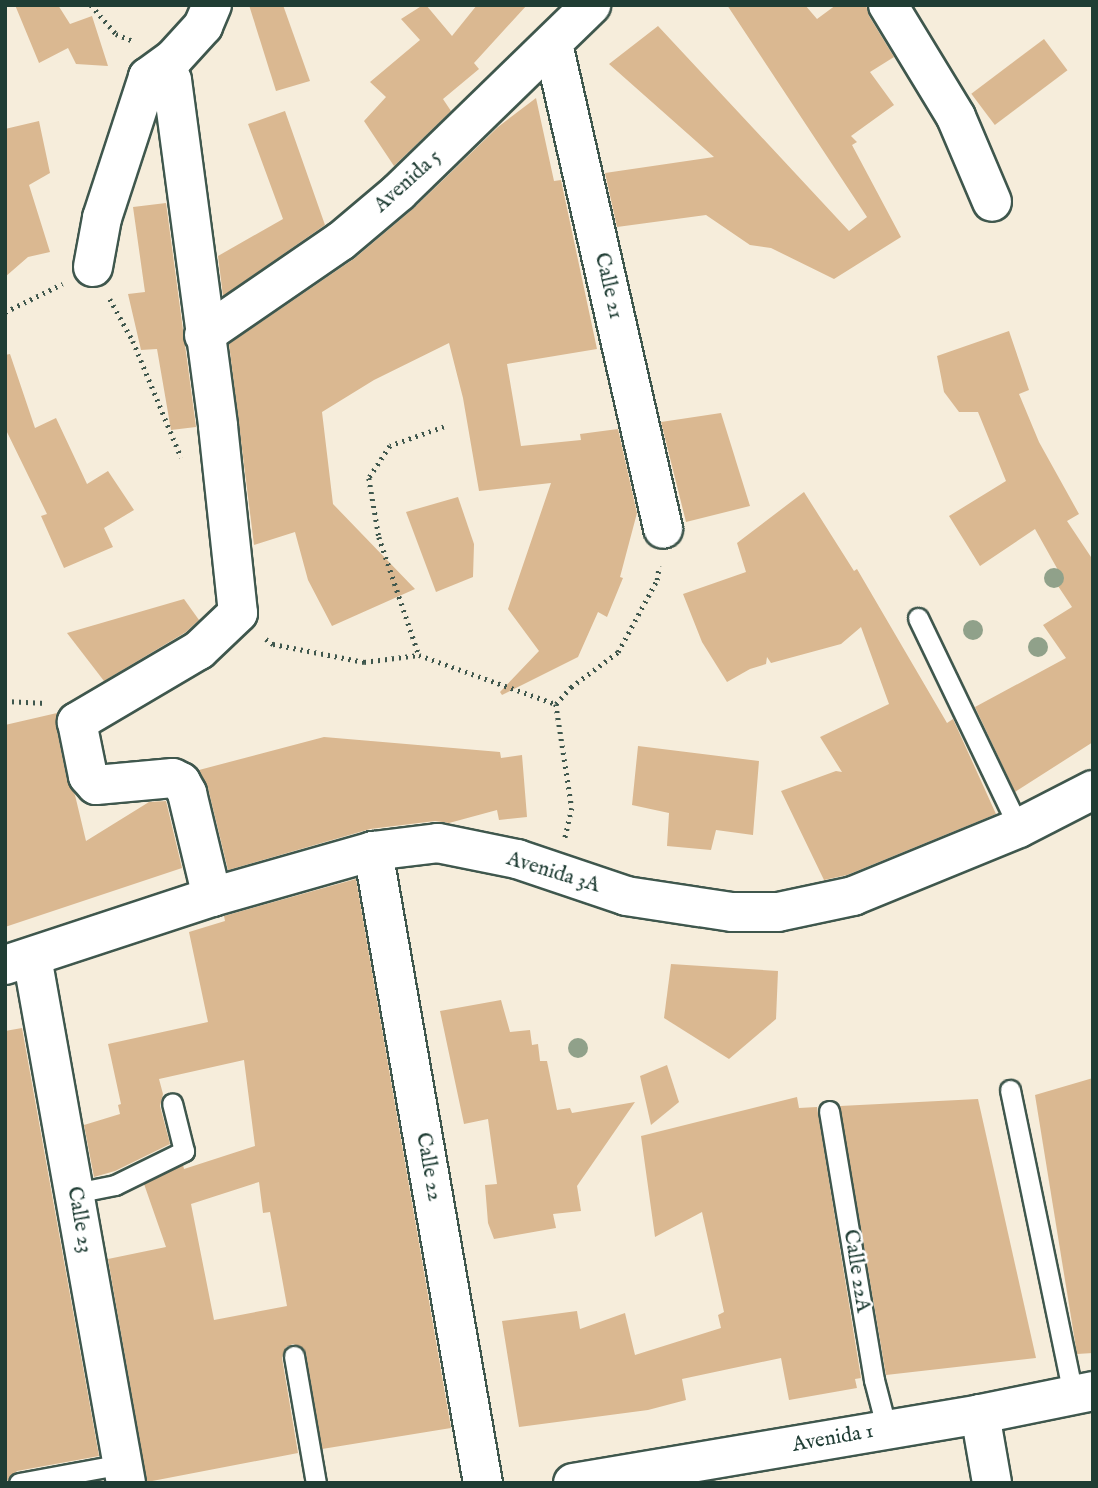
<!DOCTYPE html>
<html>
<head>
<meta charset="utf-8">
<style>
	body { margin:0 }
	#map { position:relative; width:1098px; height:1488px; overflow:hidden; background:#f6eddb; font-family:"IM FELL English",serif }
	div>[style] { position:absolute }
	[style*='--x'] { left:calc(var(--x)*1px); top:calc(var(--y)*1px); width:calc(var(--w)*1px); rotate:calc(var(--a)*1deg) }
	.building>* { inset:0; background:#dab891; transform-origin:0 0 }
	.path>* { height:4.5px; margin-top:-2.25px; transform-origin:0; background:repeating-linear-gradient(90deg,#3f574d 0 2px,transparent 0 7px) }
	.roads { filter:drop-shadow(2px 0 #3f574d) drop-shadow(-2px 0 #3f574d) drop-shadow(0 2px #3f574d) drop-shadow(0 -2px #3f574d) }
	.lane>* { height:19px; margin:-9.5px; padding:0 9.5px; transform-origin:9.5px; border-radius:9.5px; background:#fff }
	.street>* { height:38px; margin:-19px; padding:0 19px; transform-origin:19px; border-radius:19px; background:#fff }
	.secondary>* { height:38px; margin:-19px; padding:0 19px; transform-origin:19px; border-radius:19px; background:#fff }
	.trees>* { width:20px; height:20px; margin:-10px; border-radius:50%; background:#90a18a }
	span { translate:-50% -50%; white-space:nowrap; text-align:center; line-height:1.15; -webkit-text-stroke:5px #fff; paint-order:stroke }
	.street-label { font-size:21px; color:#1f3d34 }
	.frame { position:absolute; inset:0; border:7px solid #1f3d34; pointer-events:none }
</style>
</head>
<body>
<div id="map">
	<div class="building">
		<div style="clip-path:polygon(15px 5px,58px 5px,70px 24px,92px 16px,108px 66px,76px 64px,68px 48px,39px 63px)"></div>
		<div style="clip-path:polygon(249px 5px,283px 5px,310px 81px,276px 91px)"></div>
		<div style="clip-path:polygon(423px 5px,426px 5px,452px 36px,477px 5px,527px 5px,474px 63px,479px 69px,443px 99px,451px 111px,394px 166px,364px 121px,386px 97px,370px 82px,420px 40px,401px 19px)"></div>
		<div style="clip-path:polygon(727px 5px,805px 5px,817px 19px,836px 5px,866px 5px,869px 16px,894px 57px,870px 72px,894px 105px,851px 136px,857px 142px,852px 145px,901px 237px,834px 279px,771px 248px,750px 245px,706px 215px,617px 227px,605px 173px,714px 157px,609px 64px,658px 26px,849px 231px,867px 217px)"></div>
		<div style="left:1044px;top:39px;width:39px;height:91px;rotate:53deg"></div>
		<div style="clip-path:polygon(536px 98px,554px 181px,561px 180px,597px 349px,507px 364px,521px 446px,581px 440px,580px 434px,618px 429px,637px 513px,620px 577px,623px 578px,607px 617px,598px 612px,578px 657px,502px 695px,500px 692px,539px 651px,508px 609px,551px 483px,479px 491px,463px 398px,449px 343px,374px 380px,322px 412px,333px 504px,415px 589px,332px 626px,308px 580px,295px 532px,254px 545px,229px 344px,355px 258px,414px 208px,498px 127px)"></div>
		<div style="clip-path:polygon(285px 111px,325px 225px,223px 296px,218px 256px,283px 219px,248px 124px)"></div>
		<div style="clip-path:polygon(39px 121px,50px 173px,29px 185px,50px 252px,28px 257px,5px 277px,5px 129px)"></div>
		<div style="clip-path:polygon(166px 203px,196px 427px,171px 430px,157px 349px,141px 350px,128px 294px,145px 292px,133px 207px)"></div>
		<div style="clip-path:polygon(1009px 331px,1029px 390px,1019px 394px,1039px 442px,1079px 514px,1067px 521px,1093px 560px,1093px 742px,1015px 792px,975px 707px,1066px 658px,1043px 625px,1072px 607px,1056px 583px,1063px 579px,1035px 529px,980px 566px,949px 516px,1006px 481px,978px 412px,959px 412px,944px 392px,937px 356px)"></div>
		<div style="clip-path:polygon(10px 354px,35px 428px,56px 418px,87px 484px,108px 471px,134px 510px,104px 528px,113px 547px,64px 568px,41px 516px,47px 514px,5px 428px,5px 355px)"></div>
		<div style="clip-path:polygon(721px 413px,750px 506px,686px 522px,661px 422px)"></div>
		<div style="clip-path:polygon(804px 492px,854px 571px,857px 569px,947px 723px,953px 719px,996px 814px,847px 875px,824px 880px,781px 791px,836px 771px,842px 772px,820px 737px,889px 704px,861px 627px,841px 644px,771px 663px,767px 657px,766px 664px,750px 669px,727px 682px,702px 642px,683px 594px,746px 572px,737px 543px)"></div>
		<div style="clip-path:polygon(458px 497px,474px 544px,473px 577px,436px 592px,406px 512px)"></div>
		<div style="clip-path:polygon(184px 599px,199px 620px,186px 632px,104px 681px,67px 633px)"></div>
		<div style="clip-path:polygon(57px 713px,56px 726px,67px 780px,75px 795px,86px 841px,149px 802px,166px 801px,182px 868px,5px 927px,5px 725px)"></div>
		<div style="clip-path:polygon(324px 737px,500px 752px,501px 758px,522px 755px,527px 817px,499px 820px,497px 810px,449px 823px,435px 821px,370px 829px,228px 870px,208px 788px,199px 770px)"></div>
		<div style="clip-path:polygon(638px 746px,759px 761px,753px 835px,716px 830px,711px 850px,667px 846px,669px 813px,632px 805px)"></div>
		<div style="clip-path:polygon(evenodd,356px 879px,451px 1428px,322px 1449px,306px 1354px,303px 1348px,293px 1344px,286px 1347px,282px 1358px,298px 1453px,147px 1482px,108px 1259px,166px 1247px,144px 1184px,183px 1165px,184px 1169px,255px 1146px,244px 1060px,159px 1079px,163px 1094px,160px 1106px,170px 1144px,115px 1171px,94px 1177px,84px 1125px,120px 1114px,118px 1105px,121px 1104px,108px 1044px,208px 1022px,189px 932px,225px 921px,224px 916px,356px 879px,259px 1182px,263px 1213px,270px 1212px,287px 1306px,214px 1320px,191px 1204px,259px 1182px)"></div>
		<div style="clip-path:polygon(671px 964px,778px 971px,776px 1019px,729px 1059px,664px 1018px)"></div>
		<div style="clip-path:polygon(501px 1000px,510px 1032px,530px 1030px,532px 1045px,538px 1044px,540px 1061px,547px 1061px,557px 1110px,570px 1108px,572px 1113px,635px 1102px,577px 1186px,581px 1211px,553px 1214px,556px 1228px,494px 1239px,488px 1223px,485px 1185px,497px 1184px,488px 1119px,464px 1124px,440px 1011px)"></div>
		<div style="clip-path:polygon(22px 1028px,99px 1456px,17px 1471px,5px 1483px,5px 1031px)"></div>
		<div style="clip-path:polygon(667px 1065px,679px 1102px,651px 1125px,640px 1076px)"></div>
		<div style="clip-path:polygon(1093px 1078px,1093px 1353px,1077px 1354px,1035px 1095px)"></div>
		<div style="clip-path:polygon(797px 1097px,799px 1108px,817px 1107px,861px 1378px,855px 1379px,857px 1388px,789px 1400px,781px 1358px,682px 1379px,686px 1400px,648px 1410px,519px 1427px,502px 1321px,577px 1311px,580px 1329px,625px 1313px,635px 1355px,721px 1328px,718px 1315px,724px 1312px,702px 1212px,655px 1237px,641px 1136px)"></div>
		<div style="clip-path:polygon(978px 1099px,1036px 1358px,886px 1375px,840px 1106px)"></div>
	</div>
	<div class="path">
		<div style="--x:91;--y:5;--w:38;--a:49"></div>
		<div style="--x:116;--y:34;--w:18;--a:22"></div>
		<div style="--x:110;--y:299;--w:48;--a:61.3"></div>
		<div style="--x:133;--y:341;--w:126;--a:67.5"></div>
		<div style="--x:5;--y:312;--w:64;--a:-26.2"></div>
		<div style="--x:444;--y:427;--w:57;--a:160.6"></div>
		<div style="--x:390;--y:446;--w:38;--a:123"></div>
		<div style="--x:369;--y:478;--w:60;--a:80.4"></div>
		<div style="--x:379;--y:537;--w:125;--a:71.3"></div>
		<div style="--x:419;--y:655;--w:145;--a:19.7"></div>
		<div style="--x:556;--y:704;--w:105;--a:81.3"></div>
		<div style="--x:572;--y:808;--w:31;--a:103"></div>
		<div style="--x:266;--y:639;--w:9;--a:36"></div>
		<div style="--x:273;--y:644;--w:93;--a:11.2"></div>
		<div style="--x:364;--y:662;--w:55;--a:-7.3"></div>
		<div style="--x:5;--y:701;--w:41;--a:2.8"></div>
		<div style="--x:556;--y:704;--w:23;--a:-49"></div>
		<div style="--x:571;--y:687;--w:59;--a:-36.7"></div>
		<div style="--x:618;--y:652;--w:82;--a:-61.6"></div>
		<div style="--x:657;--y:580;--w:14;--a:-82"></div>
	</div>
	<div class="roads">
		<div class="lane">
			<div style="--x:918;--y:618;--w:233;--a:64.3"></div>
			<div style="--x:1010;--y:1090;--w:311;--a:78.3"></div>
			<div style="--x:829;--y:1111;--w:273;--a:80.5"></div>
			<div style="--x:874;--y:1380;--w:52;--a:75.4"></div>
			<div style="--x:75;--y:1193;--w:41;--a:-11.3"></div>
			<div style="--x:115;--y:1185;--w:77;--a:-26.2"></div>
			<div style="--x:184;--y:1151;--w:49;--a:-104"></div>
			<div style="--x:294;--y:1356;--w:129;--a:80.2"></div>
			<div style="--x:19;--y:1483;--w:106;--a:-10.4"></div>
		</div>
		<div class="street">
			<div style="--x:888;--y:5;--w:131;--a:58.7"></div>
			<div style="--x:956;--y:117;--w:92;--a:67"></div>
			<div style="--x:553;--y:44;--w:497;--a:77.2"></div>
			<div style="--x:148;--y:77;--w:24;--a:7"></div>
			<div style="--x:172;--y:80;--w:349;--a:82.4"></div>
			<div style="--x:218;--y:426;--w:188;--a:83.9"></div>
			<div style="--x:238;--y:613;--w:54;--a:136.5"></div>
			<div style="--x:199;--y:650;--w:142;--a:149.5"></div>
			<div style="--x:77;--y:722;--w:55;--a:78.5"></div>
			<div style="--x:88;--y:776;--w:12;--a:48"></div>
			<div style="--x:96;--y:785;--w:77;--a:-5.2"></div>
			<div style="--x:173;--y:778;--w:9;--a:27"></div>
			<div style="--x:181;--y:782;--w:13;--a:61"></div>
			<div style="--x:187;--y:793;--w:107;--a:76.5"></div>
			<div style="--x:93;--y:267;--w:50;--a:-79.6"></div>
			<div style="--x:102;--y:218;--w:148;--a:-71.9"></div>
			<div style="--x:148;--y:77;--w:31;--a:-36"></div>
			<div style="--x:173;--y:59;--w:45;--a:-47.7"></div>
			<div style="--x:203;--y:26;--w:23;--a:-67"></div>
			<div style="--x:204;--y:335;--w:166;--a:-34.5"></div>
			<div style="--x:341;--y:241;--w:76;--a:-40.2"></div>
			<div style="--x:399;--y:192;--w:268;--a:-44.2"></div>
			<div style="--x:373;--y:851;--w:642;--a:80.13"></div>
			<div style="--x:32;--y:957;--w:534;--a:79.87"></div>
			<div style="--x:5;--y:965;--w:218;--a:-18.2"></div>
			<div style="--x:212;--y:897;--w:167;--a:-15.9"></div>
			<div style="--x:373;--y:851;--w:65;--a:-7"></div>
			<div style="--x:438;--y:843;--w:81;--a:11.4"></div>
			<div style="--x:517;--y:859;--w:115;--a:18.7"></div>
			<div style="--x:626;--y:896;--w:107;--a:8.6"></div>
			<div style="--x:732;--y:912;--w:46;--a:0"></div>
			<div style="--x:778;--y:912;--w:77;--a:-12"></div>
			<div style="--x:853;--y:896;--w:179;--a:-22.3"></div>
			<div style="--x:1019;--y:828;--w:83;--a:-27.2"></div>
			<div style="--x:980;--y:1414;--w:70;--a:80.1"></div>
		</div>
		<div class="secondary">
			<div style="--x:573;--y:1483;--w:413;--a:-9.6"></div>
			<div style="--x:980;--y:1414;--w:115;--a:-11.5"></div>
		</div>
	</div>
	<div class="trees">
		<div style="left:1054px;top:578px"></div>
		<div style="left:973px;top:630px"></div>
		<div style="left:1038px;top:647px"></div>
		<div style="left:578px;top:1048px"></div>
	</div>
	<div class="street-label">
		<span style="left:408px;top:182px;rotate:-42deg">Avenida 5</span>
		<span style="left:608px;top:286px;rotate:77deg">Calle 21</span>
		<span style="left:553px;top:873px;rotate:17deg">Avenida 3A</span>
		<span style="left:428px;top:1167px;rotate:80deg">Calle 22</span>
		<span style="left:79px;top:1220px;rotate:80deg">Calle 23</span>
		<span style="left:856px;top:1271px;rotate:81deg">Calle 22A</span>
		<span style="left:833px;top:1439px;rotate:-10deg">Avenida 1</span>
	</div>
	<div class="frame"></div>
</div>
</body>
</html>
